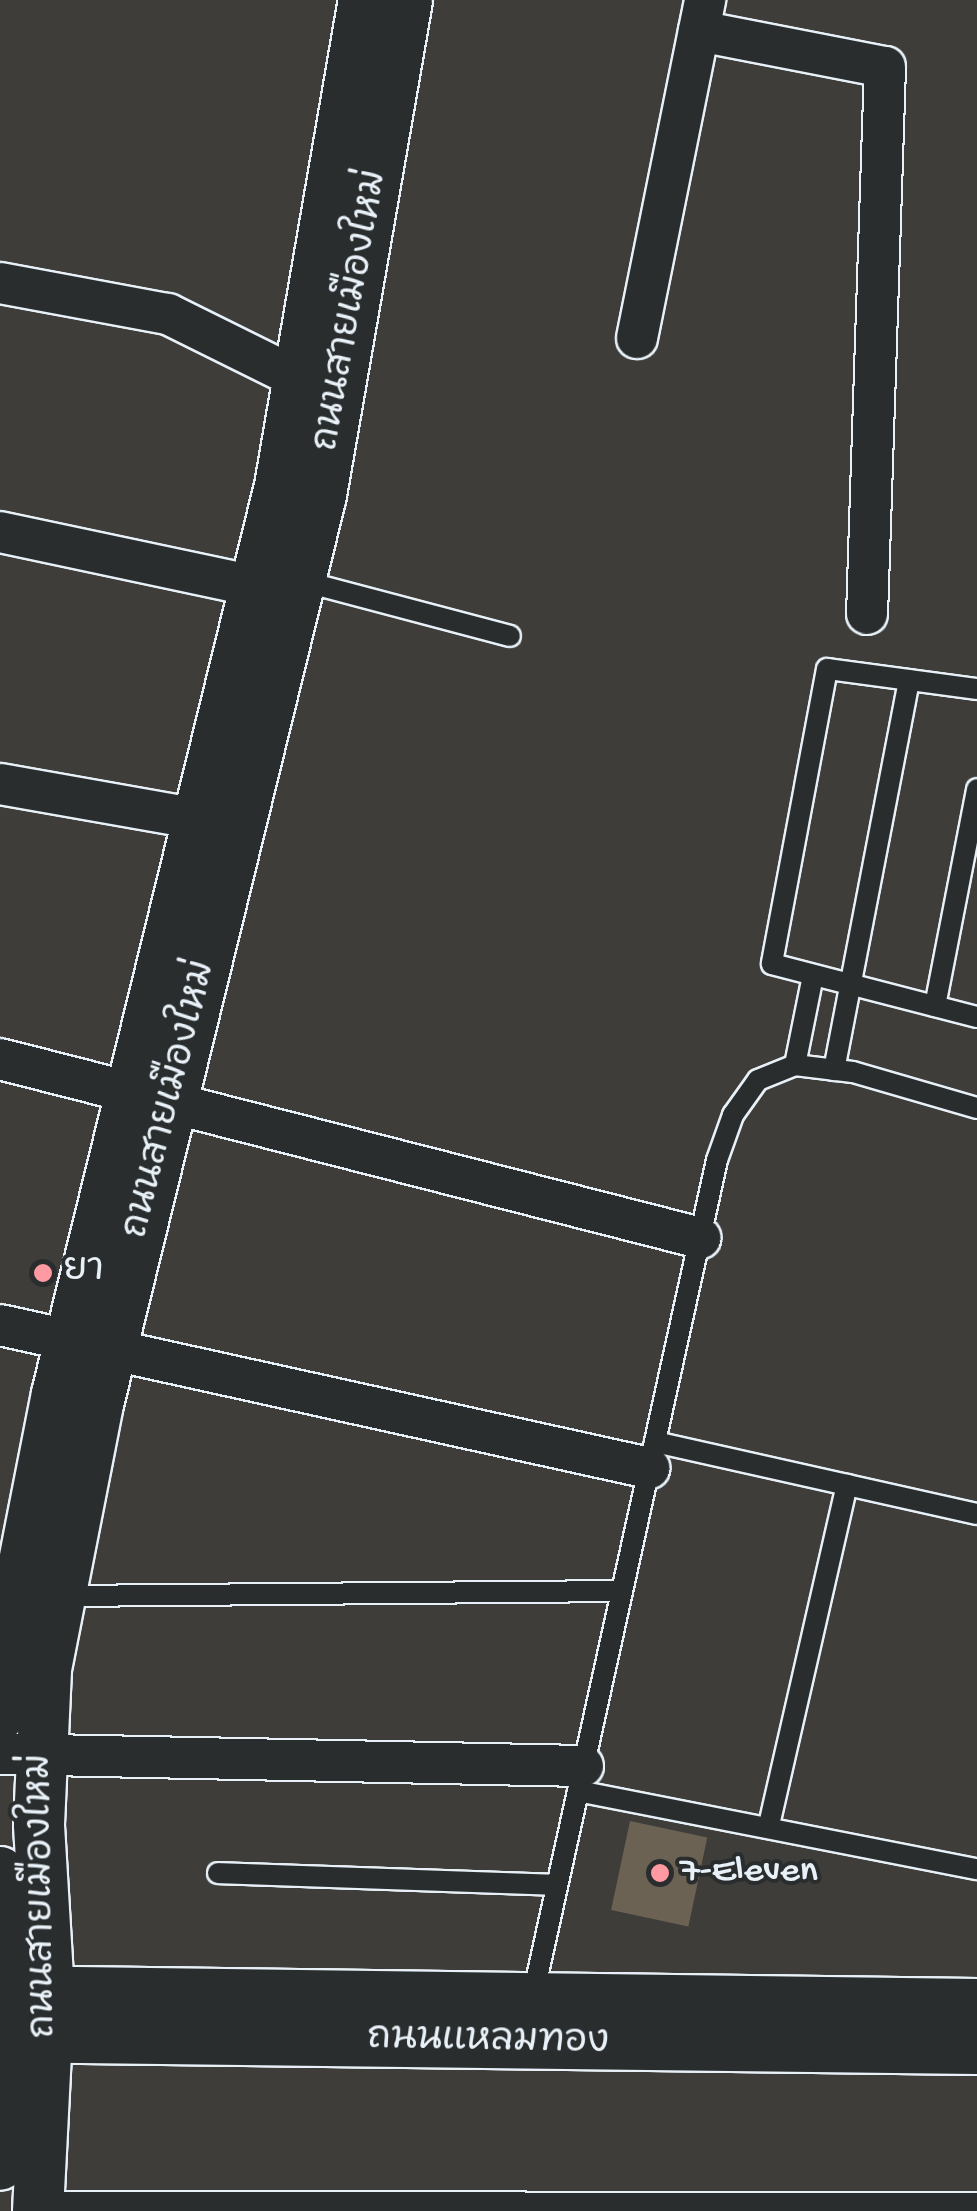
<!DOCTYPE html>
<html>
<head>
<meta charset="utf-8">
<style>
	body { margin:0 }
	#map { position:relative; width:977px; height:2211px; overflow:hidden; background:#3e3d39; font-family:"Gochi Hand","Playpen Sans Thai",sans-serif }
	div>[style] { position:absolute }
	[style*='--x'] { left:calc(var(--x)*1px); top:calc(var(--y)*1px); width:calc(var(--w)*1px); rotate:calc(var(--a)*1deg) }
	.building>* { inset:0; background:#6b6253; transform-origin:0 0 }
	.roads { filter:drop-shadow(2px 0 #e8f1f8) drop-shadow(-2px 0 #e8f1f8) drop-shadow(0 2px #e8f1f8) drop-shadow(0 -2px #e8f1f8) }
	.service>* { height:20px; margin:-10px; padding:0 10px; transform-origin:10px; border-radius:10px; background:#2a2d2e }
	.minor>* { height:40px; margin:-20px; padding:0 20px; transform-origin:20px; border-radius:20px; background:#2a2d2e }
	.tertiary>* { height:50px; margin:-25px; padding:0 25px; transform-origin:25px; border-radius:25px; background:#2a2d2e }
	.dots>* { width:28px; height:28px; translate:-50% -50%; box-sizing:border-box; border:5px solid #2a2d2e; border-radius:50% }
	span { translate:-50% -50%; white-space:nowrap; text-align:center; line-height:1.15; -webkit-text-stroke:8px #2a2d2e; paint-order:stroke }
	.street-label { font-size:38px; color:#e8f1f8 }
	.poi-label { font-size:38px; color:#e8f1f8 }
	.left { translate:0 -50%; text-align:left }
</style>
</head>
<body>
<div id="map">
	<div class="building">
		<div style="left:630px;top:1821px;width:79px;height:91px;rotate:12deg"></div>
	</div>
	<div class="roads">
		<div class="service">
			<div style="--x:302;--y:581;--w:215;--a:14.8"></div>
			<div style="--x:977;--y:689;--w:151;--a:-172.4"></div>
			<div style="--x:827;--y:669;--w:300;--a:100.6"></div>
			<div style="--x:772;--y:964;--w:212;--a:14.5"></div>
			<div style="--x:935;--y:1006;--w:221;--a:-79"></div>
			<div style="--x:795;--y:1065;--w:91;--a:-78.6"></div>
			<div style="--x:834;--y:1070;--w:397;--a:-79.1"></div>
			<div style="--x:655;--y:1442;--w:330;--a:12.6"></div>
			<div style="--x:63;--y:1596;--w:559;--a:-0.51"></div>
			<div style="--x:578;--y:1791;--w:407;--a:11.1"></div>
			<div style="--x:769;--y:1825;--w:349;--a:-77.1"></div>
			<div style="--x:218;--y:1873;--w:339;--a:2"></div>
			<div style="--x:532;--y:2000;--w:860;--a:-77.58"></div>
			<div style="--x:717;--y:1160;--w:48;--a:-70.4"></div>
			<div style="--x:733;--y:1115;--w:43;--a:-54.5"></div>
			<div style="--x:758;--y:1080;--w:40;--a:-22"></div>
			<div style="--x:795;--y:1065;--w:58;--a:6.9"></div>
			<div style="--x:853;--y:1072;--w:129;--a:16.2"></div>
			<div style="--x:39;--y:2202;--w:938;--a:0.06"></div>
		</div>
		<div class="minor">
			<div style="--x:699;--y:31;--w:189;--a:11"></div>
			<div style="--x:885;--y:67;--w:547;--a:91.88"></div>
			<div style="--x:0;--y:283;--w:171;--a:10.5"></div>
			<div style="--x:168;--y:314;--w:175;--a:26.4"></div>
			<div style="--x:637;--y:338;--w:345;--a:-78.6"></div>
			<div style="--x:0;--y:532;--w:261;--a:12"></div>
			<div style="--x:0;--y:784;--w:231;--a:10"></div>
			<div style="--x:0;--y:1059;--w:723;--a:14.34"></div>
			<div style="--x:0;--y:1325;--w:665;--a:12.43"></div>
			<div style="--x:0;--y:1754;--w:583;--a:1.18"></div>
		</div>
		<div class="tertiary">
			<div style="--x:0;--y:1715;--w:51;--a:-85.5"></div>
			<div style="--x:4;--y:1664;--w:275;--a:-78.9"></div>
			<div style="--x:57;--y:1394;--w:935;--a:-76.2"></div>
			<div style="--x:280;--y:486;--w:493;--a:-80.2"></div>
			<div style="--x:0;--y:1872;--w:120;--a:85.7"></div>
			<div style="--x:9;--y:1992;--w:173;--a:93"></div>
			<div style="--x:0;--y:1991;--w:977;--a:0.76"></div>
			<div style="--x:0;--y:2037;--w:977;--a:0.7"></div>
			<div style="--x:38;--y:2211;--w:217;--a:-87.1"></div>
			<div style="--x:49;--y:1994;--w:170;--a:-93.4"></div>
			<div style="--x:39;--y:1824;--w:155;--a:-87.4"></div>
			<div style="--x:46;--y:1669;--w:270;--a:-78.9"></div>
			<div style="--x:98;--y:1404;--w:936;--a:-76.22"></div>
			<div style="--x:321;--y:495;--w:502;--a:-80.14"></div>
		</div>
	</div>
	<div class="dots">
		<div style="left:43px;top:1273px;background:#ff9aa2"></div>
		<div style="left:660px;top:1873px;background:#ff9aa2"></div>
	</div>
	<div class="street-label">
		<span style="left:353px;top:311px;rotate:-80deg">ถนนสายเมืองใหม่</span>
		<span style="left:172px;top:1100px;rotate:-76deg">ถนนสายเมืองใหม่</span>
		<span style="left:44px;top:1896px;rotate:-91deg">ถนนสายเมืองใหม่</span>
		<span style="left:488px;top:2043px;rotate:1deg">ถนนแหลมทอง</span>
	</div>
	<div class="poi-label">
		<span class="left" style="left:63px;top:1273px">ยา</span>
		<span class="left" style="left:680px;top:1873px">7-Eleven</span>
	</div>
</div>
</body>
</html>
